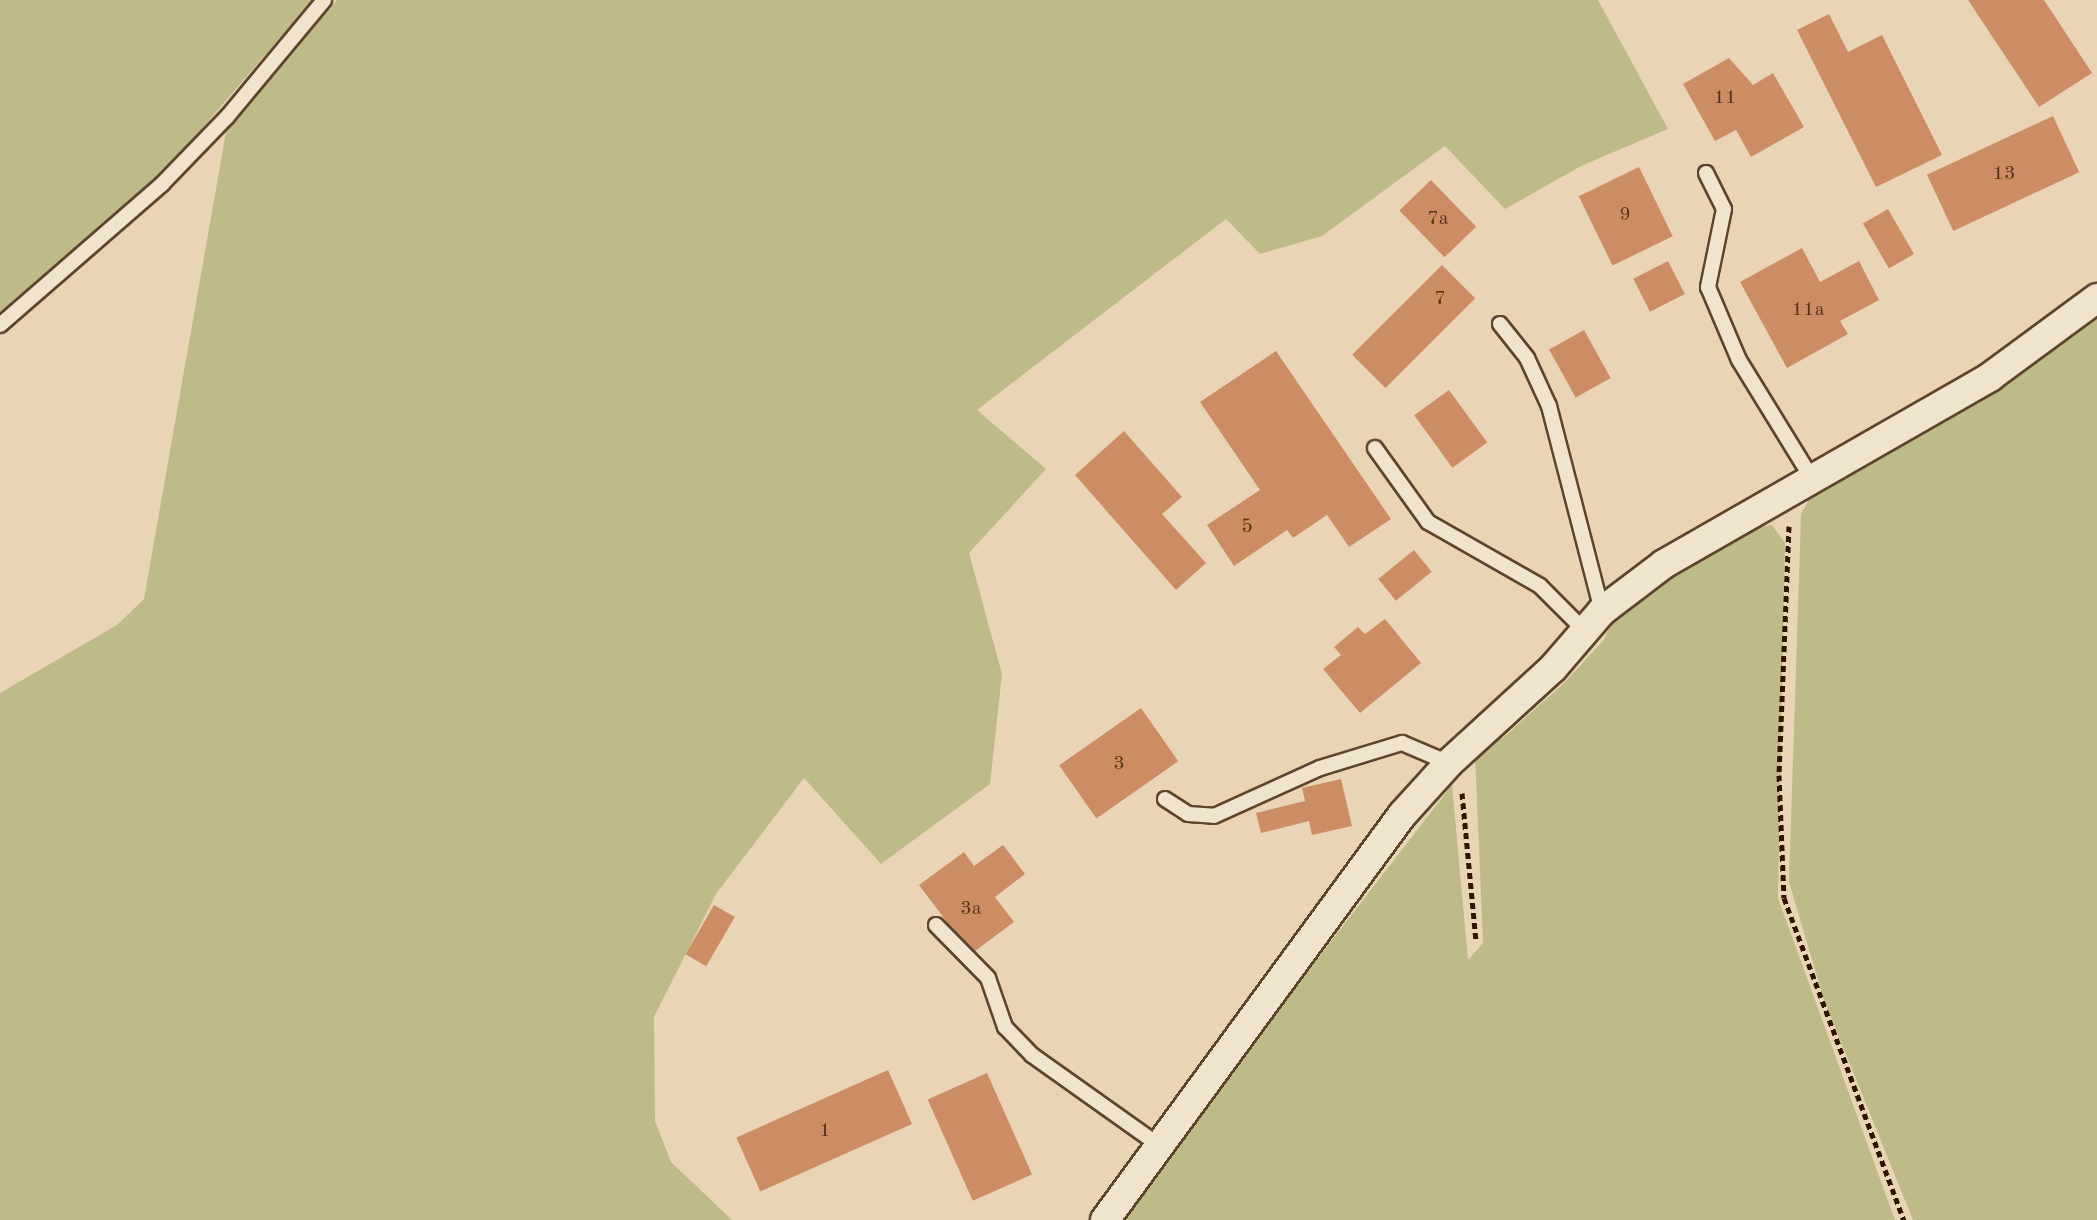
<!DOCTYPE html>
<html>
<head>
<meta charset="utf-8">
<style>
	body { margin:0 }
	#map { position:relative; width:2097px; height:1220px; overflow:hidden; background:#e9d5b5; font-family:"Old Standard TT",serif }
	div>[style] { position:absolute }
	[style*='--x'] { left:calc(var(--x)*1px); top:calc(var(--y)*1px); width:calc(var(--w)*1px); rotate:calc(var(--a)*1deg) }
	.green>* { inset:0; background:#bebb88 }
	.building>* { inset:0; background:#cd8d64; transform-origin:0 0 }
	.path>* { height:5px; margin-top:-2.5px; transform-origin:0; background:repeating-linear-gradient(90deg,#2f1400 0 6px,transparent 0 10px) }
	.roads { filter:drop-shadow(2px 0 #5e442d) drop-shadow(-2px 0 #5e442d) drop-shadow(0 2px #5e442d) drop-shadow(0 -2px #5e442d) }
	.service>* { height:14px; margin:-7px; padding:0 7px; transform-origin:7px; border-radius:7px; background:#f1e4cf }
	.minor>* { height:28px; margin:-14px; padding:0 14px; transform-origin:14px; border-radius:14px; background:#f1e4cf }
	span { translate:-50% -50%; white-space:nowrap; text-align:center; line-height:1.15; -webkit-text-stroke:7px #f1e4cf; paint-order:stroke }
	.number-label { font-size:20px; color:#563219 }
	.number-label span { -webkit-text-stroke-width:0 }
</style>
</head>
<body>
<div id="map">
	<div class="green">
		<div style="clip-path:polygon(0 0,312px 0,188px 145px,98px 236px,0 314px)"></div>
		<div style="clip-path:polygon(337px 0,1598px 0,1668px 129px,1583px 165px,1505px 209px,1445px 146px,1322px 236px,1260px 254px,1226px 219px,977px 410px,1046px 469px,969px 553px,1002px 674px,990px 784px,881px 864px,804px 778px,716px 894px,654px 1017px,655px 1121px,671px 1162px,732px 1220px,0 1220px,0 693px,117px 625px,144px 599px,226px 132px)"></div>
		<div style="clip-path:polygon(2097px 307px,2097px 1220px,1913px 1220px,1824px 1000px,1789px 882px,1801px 514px,1810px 498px,1928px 426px)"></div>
		<div style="clip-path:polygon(1772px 525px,1785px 543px,1778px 898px,1895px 1220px,1123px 1220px,1141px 1187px,1452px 785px,1468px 960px,1483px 943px,1475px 753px,1504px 737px,1564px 683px,1604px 640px,1614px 616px,1682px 567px,1752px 528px)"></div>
	</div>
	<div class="building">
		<div style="clip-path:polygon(1968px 0,2044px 0,2092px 73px,2039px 107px)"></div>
		<div style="clip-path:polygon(1829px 14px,1848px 52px,1882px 35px,1942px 155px,1876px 187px,1797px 30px)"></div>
		<div style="clip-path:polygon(1729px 58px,1753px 85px,1773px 73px,1804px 127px,1751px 157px,1736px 130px,1715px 141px,1683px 84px)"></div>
		<div style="left:2053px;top:116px;width:62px;height:139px;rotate:65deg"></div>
		<div style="left:1639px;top:167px;width:77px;height:67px;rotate:64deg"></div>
		<div style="left:1431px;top:180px;width:65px;height:44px;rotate:46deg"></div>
		<div style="left:1888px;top:209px;width:52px;height:29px;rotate:60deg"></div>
		<div style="clip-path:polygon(1802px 248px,1820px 282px,1859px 261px,1879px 300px,1840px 321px,1848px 334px,1787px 368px,1740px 282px)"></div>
		<div style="left:1668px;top:261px;width:37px;height:39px;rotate:63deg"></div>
		<div style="left:1442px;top:265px;width:47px;height:127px;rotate:45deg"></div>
		<div style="left:1584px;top:330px;width:55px;height:40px;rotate:61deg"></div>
		<div style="clip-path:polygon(1276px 351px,1391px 519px,1349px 547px,1327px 515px,1293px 538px,1287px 530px,1234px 566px,1207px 525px,1260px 490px,1200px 402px)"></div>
		<div style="left:1449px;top:390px;width:65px;height:43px;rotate:54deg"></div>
		<div style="clip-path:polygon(1124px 431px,1182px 497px,1162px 514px,1206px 563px,1176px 590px,1075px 475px)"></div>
		<div style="left:1414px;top:550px;width:28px;height:46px;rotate:51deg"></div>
		<div style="clip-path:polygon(1385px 619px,1421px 663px,1360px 713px,1323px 669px,1341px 655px,1334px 647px,1358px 627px,1365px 634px)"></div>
		<div style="left:1141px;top:708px;width:65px;height:100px;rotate:55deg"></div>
		<div style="clip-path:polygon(1341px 779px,1352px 826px,1312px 835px,1309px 821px,1261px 833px,1256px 813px,1305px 801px,1302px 788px)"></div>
		<div style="clip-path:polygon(1003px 845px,1025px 874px,995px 897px,1014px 922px,971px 954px,919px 885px,964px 852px,974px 866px)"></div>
		<div style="left:714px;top:905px;width:24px;height:57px;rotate:30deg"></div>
		<div style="left:888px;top:1070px;width:59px;height:166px;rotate:66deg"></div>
		<div style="left:987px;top:1073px;width:111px;height:65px;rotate:66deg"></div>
	</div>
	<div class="path">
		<div style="--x:1789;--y:526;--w:249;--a:92.3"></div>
		<div style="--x:1779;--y:775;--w:123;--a:87.7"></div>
		<div style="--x:1784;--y:898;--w:344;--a:69.6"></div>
		<div style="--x:1462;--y:793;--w:148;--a:84.6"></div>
	</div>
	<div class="roads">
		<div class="service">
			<div style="--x:1706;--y:173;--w:40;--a:63.4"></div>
			<div style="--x:1724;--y:209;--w:80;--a:101.6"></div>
			<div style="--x:1708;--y:287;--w:79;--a:67"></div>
			<div style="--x:1739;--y:360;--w:143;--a:58.4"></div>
			<div style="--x:1500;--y:324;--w:43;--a:51.5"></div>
			<div style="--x:1527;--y:358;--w:53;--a:65.4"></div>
			<div style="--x:1549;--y:406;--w:212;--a:75.5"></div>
			<div style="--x:0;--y:325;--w:215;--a:-41"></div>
			<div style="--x:162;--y:184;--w:93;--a:-45.9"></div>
			<div style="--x:227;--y:117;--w:152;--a:-50.3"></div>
			<div style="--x:1375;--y:448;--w:91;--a:54.4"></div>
			<div style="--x:1428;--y:522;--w:129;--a:29.7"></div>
			<div style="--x:1540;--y:586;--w:62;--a:45"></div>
			<div style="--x:1165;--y:799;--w:27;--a:33"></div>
			<div style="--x:1188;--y:814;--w:26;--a:4"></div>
			<div style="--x:1214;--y:816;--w:116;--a:-24.4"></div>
			<div style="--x:1320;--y:768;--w:86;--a:-17"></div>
			<div style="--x:1402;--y:743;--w:51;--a:23.1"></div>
			<div style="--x:936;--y:925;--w:74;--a:45.5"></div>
			<div style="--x:988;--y:978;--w:52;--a:70.9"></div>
			<div style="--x:1005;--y:1027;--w:39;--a:46"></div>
			<div style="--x:1032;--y:1055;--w:157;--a:35.4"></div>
		</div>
		<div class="minor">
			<div style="--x:1105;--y:1220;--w:502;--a:-53.75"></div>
			<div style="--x:1402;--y:815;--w:70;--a:-47.9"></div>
			<div style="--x:1449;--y:763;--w:141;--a:-42.4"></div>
			<div style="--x:1553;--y:668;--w:75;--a:-49.3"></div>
			<div style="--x:1602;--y:611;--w:78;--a:-37.2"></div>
			<div style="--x:1664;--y:564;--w:376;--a:-29.8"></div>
			<div style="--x:1990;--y:377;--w:133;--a:-36.4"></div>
		</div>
	</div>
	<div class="number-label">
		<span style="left:1725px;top:98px">11</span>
		<span style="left:2004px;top:174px">13</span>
		<span style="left:1625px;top:215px">9</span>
		<span style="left:1438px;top:219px">7a</span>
		<span style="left:1440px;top:299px">7</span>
		<span style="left:1808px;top:310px">11a</span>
		<span style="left:1247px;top:527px">5</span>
		<span style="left:1119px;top:764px">3</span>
		<span style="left:971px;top:909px">3a</span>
		<span style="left:825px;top:1131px">1</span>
	</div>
</div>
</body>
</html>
